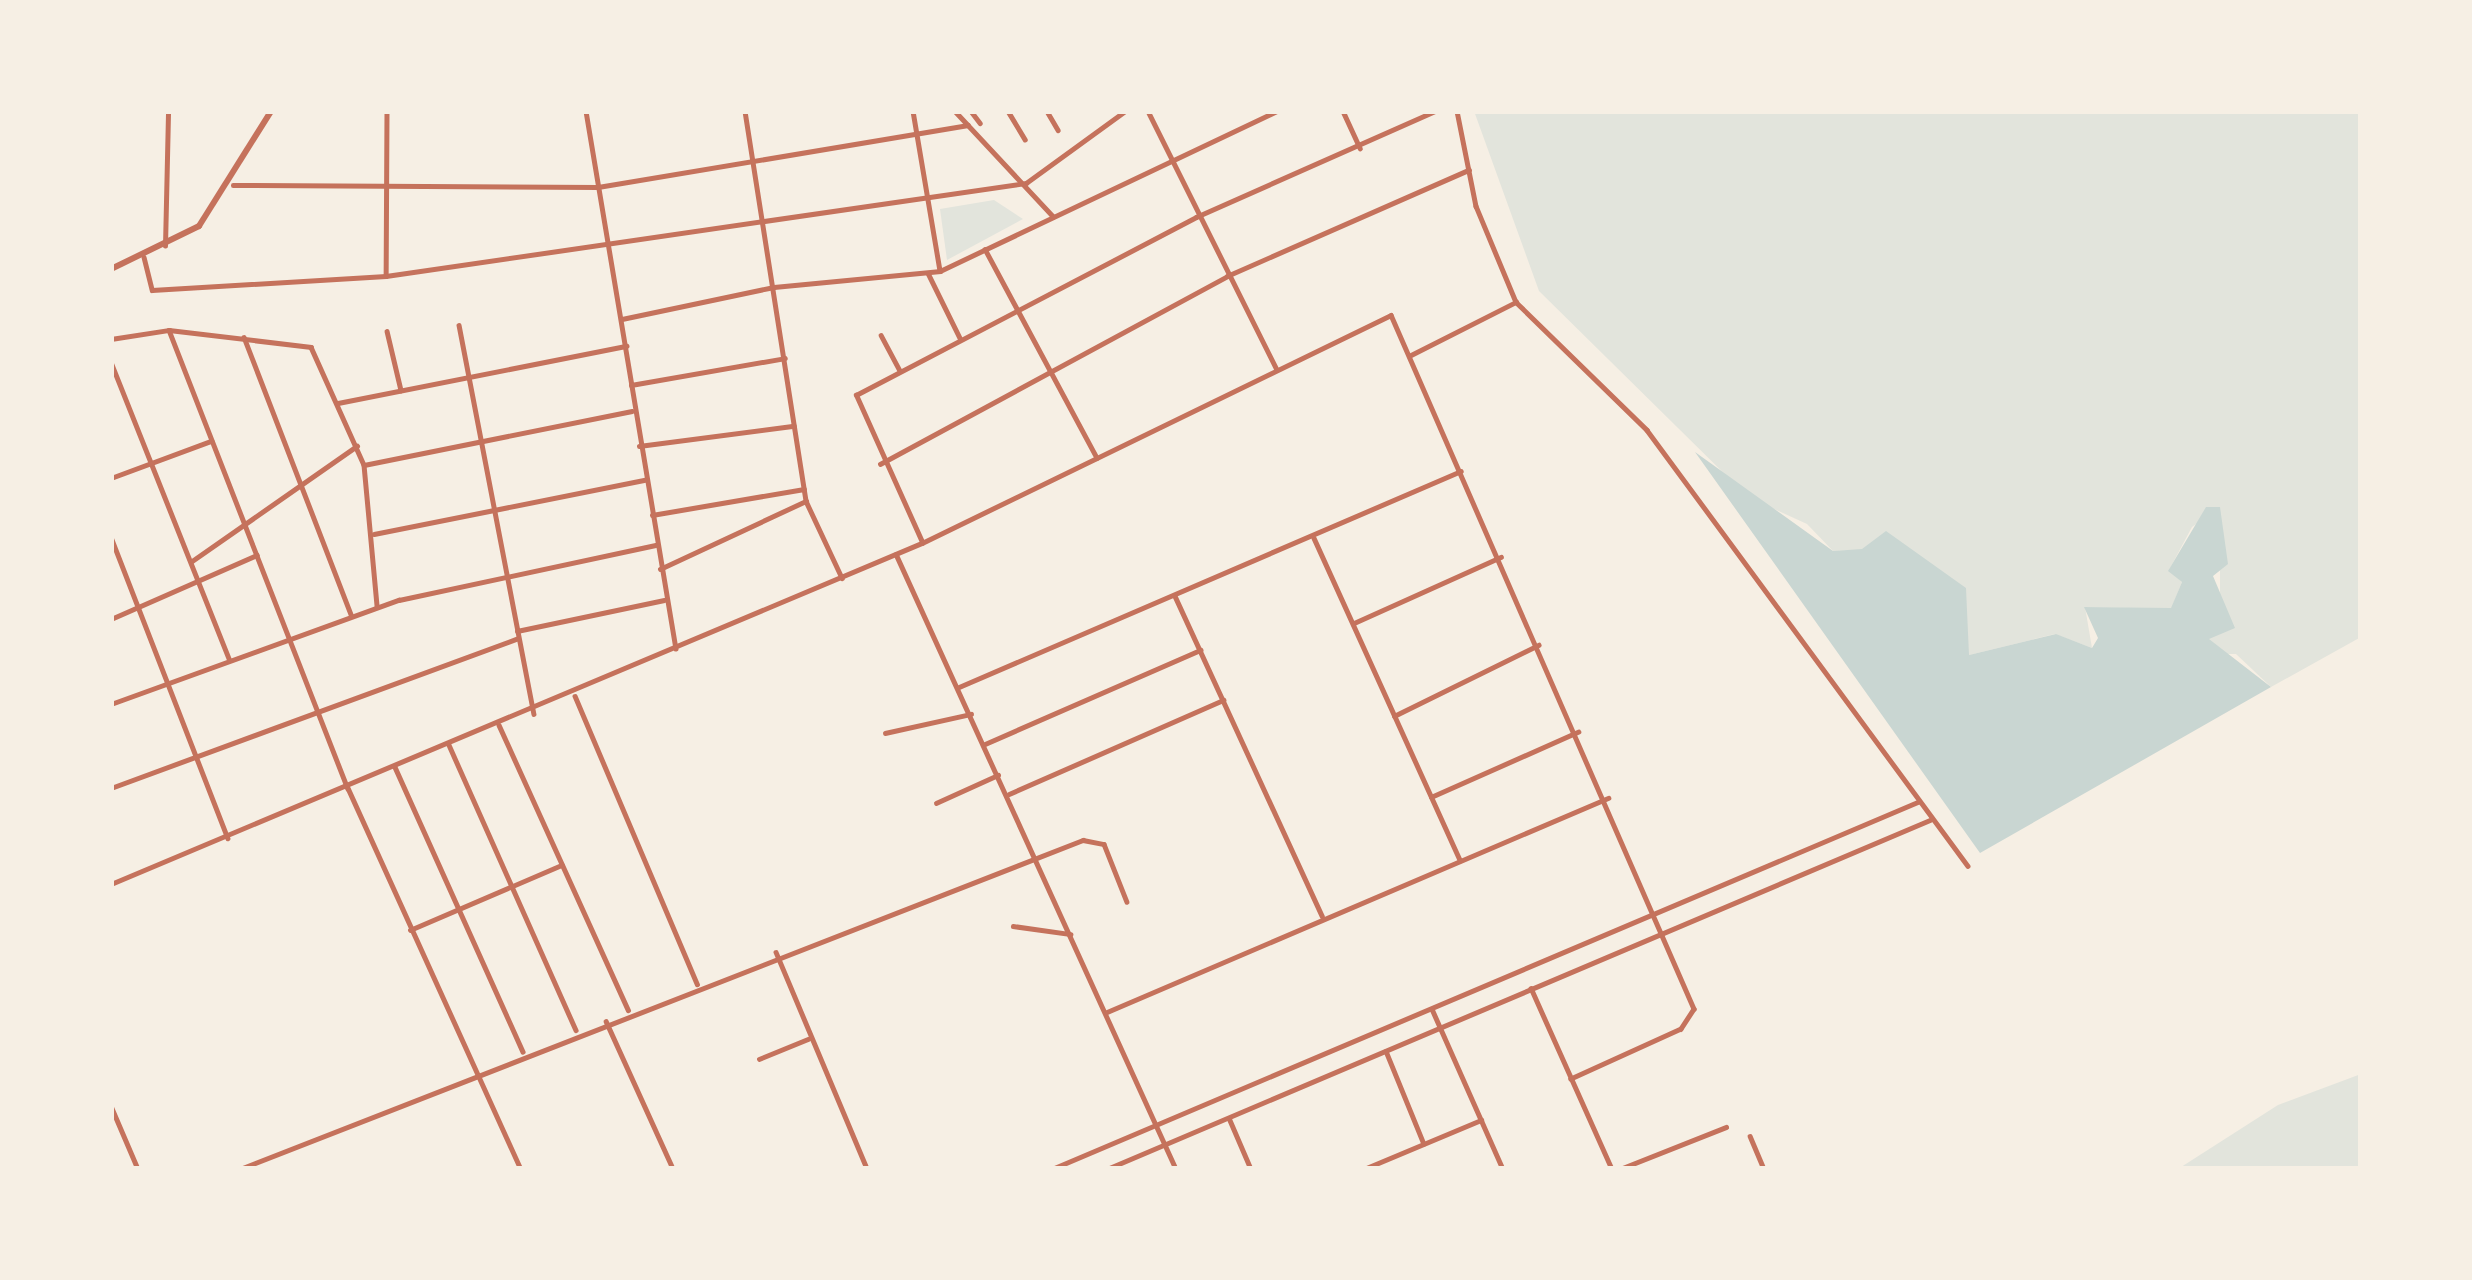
<!DOCTYPE html>
<html>
<head>
<meta charset="utf-8">
<style>
	body { margin:0 }
	#map { position:relative; width:2472px; height:1280px; overflow:hidden; background:#f6efe4; font-family:Rubik,sans-serif }
	div>[style] { position:absolute }
	[style*='--x'] { left:calc(var(--x)*1px); top:calc(var(--y)*1px); width:calc(var(--w)*1px); rotate:calc(var(--a)*1deg) }
	.green>* { inset:0; background:#e2e4dc }
	.water>* { inset:0; background:#c9d6d2 }
	.minor>* { height:4.5px; margin:-2.25px; padding:0 2.25px; transform-origin:2.25px; border-radius:2.25px; background:#c5725c }
	.tertiary>* { height:6px; margin:-3px; padding:0 3px; transform-origin:3px; border-radius:3px; background:#c5725c }
	span { translate:-50% -50%; white-space:nowrap; text-align:center; line-height:1.15; -webkit-text-stroke:9px #f6efe4; paint-order:stroke }
	.frame { position:absolute; inset:0; border:114px solid #f6efe4; pointer-events:none }
</style>
</head>
<body>
<div id="map">
	<div class="green">
		<div style="clip-path:polygon(1474px 111px,2361px 111px,2361px 637px,2271px 687px,2236px 654px,2218px 654px,2208px 639px,2220px 608px,2220px 507px,2192px 527px,2169px 570px,2182px 582px,2171px 609px,2085px 607px,2092px 648px,2055px 634px,1969px 655px,1862px 550px,1833px 551px,1807px 524px,1748px 497px,1539px 291px)"></div>
		<div style="clip-path:polygon(994px 200px,1023px 219px,947px 260px,940px 209px)"></div>
		<div style="clip-path:polygon(2361px 1074px,2361px 1169px,2178px 1169px,2278px 1105px)"></div>
	</div>
	<div class="water">
		<div style="clip-path:polygon(1695px 452px,1833px 551px,1862px 549px,1886px 531px,1966px 588px,1969px 655px,2056px 634px,2092px 648px,2098px 638px,2084px 607px,2171px 608px,2182px 582px,2168px 571px,2206px 507px,2220px 507px,2228px 564px,2213px 576px,2235px 628px,2209px 639px,2271px 687px,1980px 853px)"></div>
	</div>
	<div class="minor">
		<div style="--x:387;--y:111;--w:165;--a:90.3"></div>
		<div style="--x:386;--y:276;--w:647;--a:-8.27"></div>
		<div style="--x:1026;--y:183;--w:122;--a:-36"></div>
		<div style="--x:586;--y:111;--w:545;--a:80.5"></div>
		<div style="--x:745;--y:111;--w:395;--a:81.1"></div>
		<div style="--x:806;--y:501;--w:85;--a:64.9"></div>
		<div style="--x:913;--y:111;--w:162;--a:80.4"></div>
		<div style="--x:955;--y:111;--w:18;--a:47"></div>
		<div style="--x:971;--y:111;--w:15;--a:53"></div>
		<div style="--x:1008;--y:111;--w:33;--a:59"></div>
		<div style="--x:1047;--y:111;--w:22;--a:60"></div>
		<div style="--x:1148;--y:111;--w:287;--a:63.5"></div>
		<div style="--x:1343;--y:111;--w:41;--a:65.3"></div>
		<div style="--x:1457;--y:111;--w:97;--a:78.7"></div>
		<div style="--x:1476;--y:206;--w:104;--a:67.4"></div>
		<div style="--x:1516;--y:302;--w:183;--a:44.3"></div>
		<div style="--x:1647;--y:430;--w:541;--a:53.64"></div>
		<div style="--x:233;--y:185;--w:365;--a:0.3"></div>
		<div style="--x:598;--y:187;--w:375;--a:-9.5"></div>
		<div style="--x:968;--y:125;--w:125;--a:47"></div>
		<div style="--x:165;--y:246;--w:135;--a:-88.7"></div>
		<div style="--x:985;--y:249;--w:237;--a:61.8"></div>
		<div style="--x:144;--y:257;--w:34;--a:76"></div>
		<div style="--x:152;--y:290;--w:234;--a:-3.4"></div>
		<div style="--x:928;--y:273;--w:72;--a:63.8"></div>
		<div style="--x:622;--y:319;--w:155;--a:-11.9"></div>
		<div style="--x:774;--y:287;--w:167;--a:-5.5"></div>
		<div style="--x:940;--y:271;--w:373;--a:-25.4"></div>
		<div style="--x:459;--y:325;--w:396;--a:79.1"></div>
		<div style="--x:169;--y:330;--w:492;--a:68.7"></div>
		<div style="--x:348;--y:788;--w:418;--a:65.6"></div>
		<div style="--x:387;--y:331;--w:61;--a:76.7"></div>
		<div style="--x:881;--y:335;--w:40;--a:62"></div>
		<div style="--x:244;--y:337;--w:298;--a:68.9"></div>
		<div style="--x:111;--y:339;--w:59;--a:-8.8"></div>
		<div style="--x:169;--y:330;--w:143;--a:6.8"></div>
		<div style="--x:311;--y:347;--w:129;--a:65.8"></div>
		<div style="--x:364;--y:465;--w:142;--a:84.7"></div>
		<div style="--x:1409;--y:356;--w:120;--a:-26.8"></div>
		<div style="--x:111;--y:362;--w:319;--a:68.3"></div>
		<div style="--x:631;--y:385;--w:156;--a:-9.9"></div>
		<div style="--x:338;--y:403;--w:294;--a:-11.2"></div>
		<div style="--x:639;--y:446;--w:156;--a:-7.4"></div>
		<div style="--x:880;--y:464;--w:395;--a:-28.4"></div>
		<div style="--x:1227;--y:276;--w:264;--a:-23.7"></div>
		<div style="--x:364;--y:465;--w:273;--a:-11.4"></div>
		<div style="--x:111;--y:478;--w:107;--a:-20.3"></div>
		<div style="--x:652;--y:515;--w:154;--a:-9.7"></div>
		<div style="--x:374;--y:534;--w:276;--a:-11.3"></div>
		<div style="--x:111;--y:537;--w:323;--a:68.8"></div>
		<div style="--x:1314;--y:538;--w:354;--a:65.6"></div>
		<div style="--x:922;--y:542;--w:161;--a:-114.2"></div>
		<div style="--x:856;--y:395;--w:384;--a:-27.6"></div>
		<div style="--x:1196;--y:217;--w:261;--a:-23.9"></div>
		<div style="--x:896;--y:554;--w:676;--a:65.52"></div>
		<div style="--x:192;--y:561;--w:201;--a:-34.9"></div>
		<div style="--x:660;--y:569;--w:161;--a:-25"></div>
		<div style="--x:1175;--y:596;--w:352;--a:65.3"></div>
		<div style="--x:111;--y:619;--w:159;--a:-23.7"></div>
		<div style="--x:1354;--y:623;--w:161;--a:-24.2"></div>
		<div style="--x:517;--y:631;--w:150;--a:-11.9"></div>
		<div style="--x:959;--y:687;--w:546;--a:-23.28"></div>
		<div style="--x:575;--y:696;--w:313;--a:67"></div>
		<div style="--x:111;--y:704;--w:306;--a:-19.9"></div>
		<div style="--x:399;--y:600;--w:262;--a:-12.1"></div>
		<div style="--x:1394;--y:716;--w:161;--a:-26.2"></div>
		<div style="--x:499;--y:725;--w:313;--a:65.6"></div>
		<div style="--x:885;--y:733;--w:88;--a:-12.5"></div>
		<div style="--x:985;--y:744;--w:235;--a:-23.6"></div>
		<div style="--x:449;--y:745;--w:312;--a:66"></div>
		<div style="--x:395;--y:767;--w:312;--a:65.8"></div>
		<div style="--x:111;--y:788;--w:432;--a:-20.2"></div>
		<div style="--x:1009;--y:794;--w:234;--a:-23.7"></div>
		<div style="--x:1431;--y:797;--w:161;--a:-23.9"></div>
		<div style="--x:936;--y:803;--w:68;--a:-24.3"></div>
		<div style="--x:111;--y:884;--w:880;--a:-22.81"></div>
		<div style="--x:922;--y:543;--w:521;--a:-25.93"></div>
		<div style="--x:1391;--y:315;--w:757;--a:66.41"></div>
		<div style="--x:1694;--y:1009;--w:24;--a:123"></div>
		<div style="--x:1681;--y:1029;--w:121;--a:155.6"></div>
		<div style="--x:1013;--y:926;--w:58;--a:8"></div>
		<div style="--x:410;--y:930;--w:165;--a:-23.2"></div>
		<div style="--x:776;--y:952;--w:235;--a:67.2"></div>
		<div style="--x:1531;--y:988;--w:198;--a:65.9"></div>
		<div style="--x:1432;--y:1009;--w:175;--a:66.1"></div>
		<div style="--x:1107;--y:1012;--w:545;--a:-23.13"></div>
		<div style="--x:606;--y:1021;--w:162;--a:65.6"></div>
		<div style="--x:1386;--y:1051;--w:100;--a:67.8"></div>
		<div style="--x:759;--y:1059;--w:53;--a:-22.2"></div>
		<div style="--x:111;--y:1106;--w:69;--a:66.8"></div>
		<div style="--x:1229;--y:1118;--w:56;--a:66.7"></div>
		<div style="--x:1750;--y:1136;--w:36;--a:67"></div>
		<div style="--x:240;--y:1169;--w:905;--a:-21.32"></div>
		<div style="--x:1083;--y:840;--w:21;--a:11"></div>
		<div style="--x:1104;--y:844;--w:62;--a:68.4"></div>
		<div style="--x:1052;--y:1169;--w:941;--a:-22.97"></div>
		<div style="--x:1107;--y:1169;--w:894;--a:-22.98"></div>
		<div style="--x:1364;--y:1169;--w:127;--a:-22.7"></div>
		<div style="--x:1620;--y:1169;--w:114;--a:-21.6"></div>
	</div>
	<div class="tertiary">
		<div style="--x:111;--y:269;--w:98;--a:-26"></div>
		<div style="--x:199;--y:226;--w:136;--a:-57.9"></div>
	</div>
	<div class="frame"></div>
</div>
</body>
</html>
